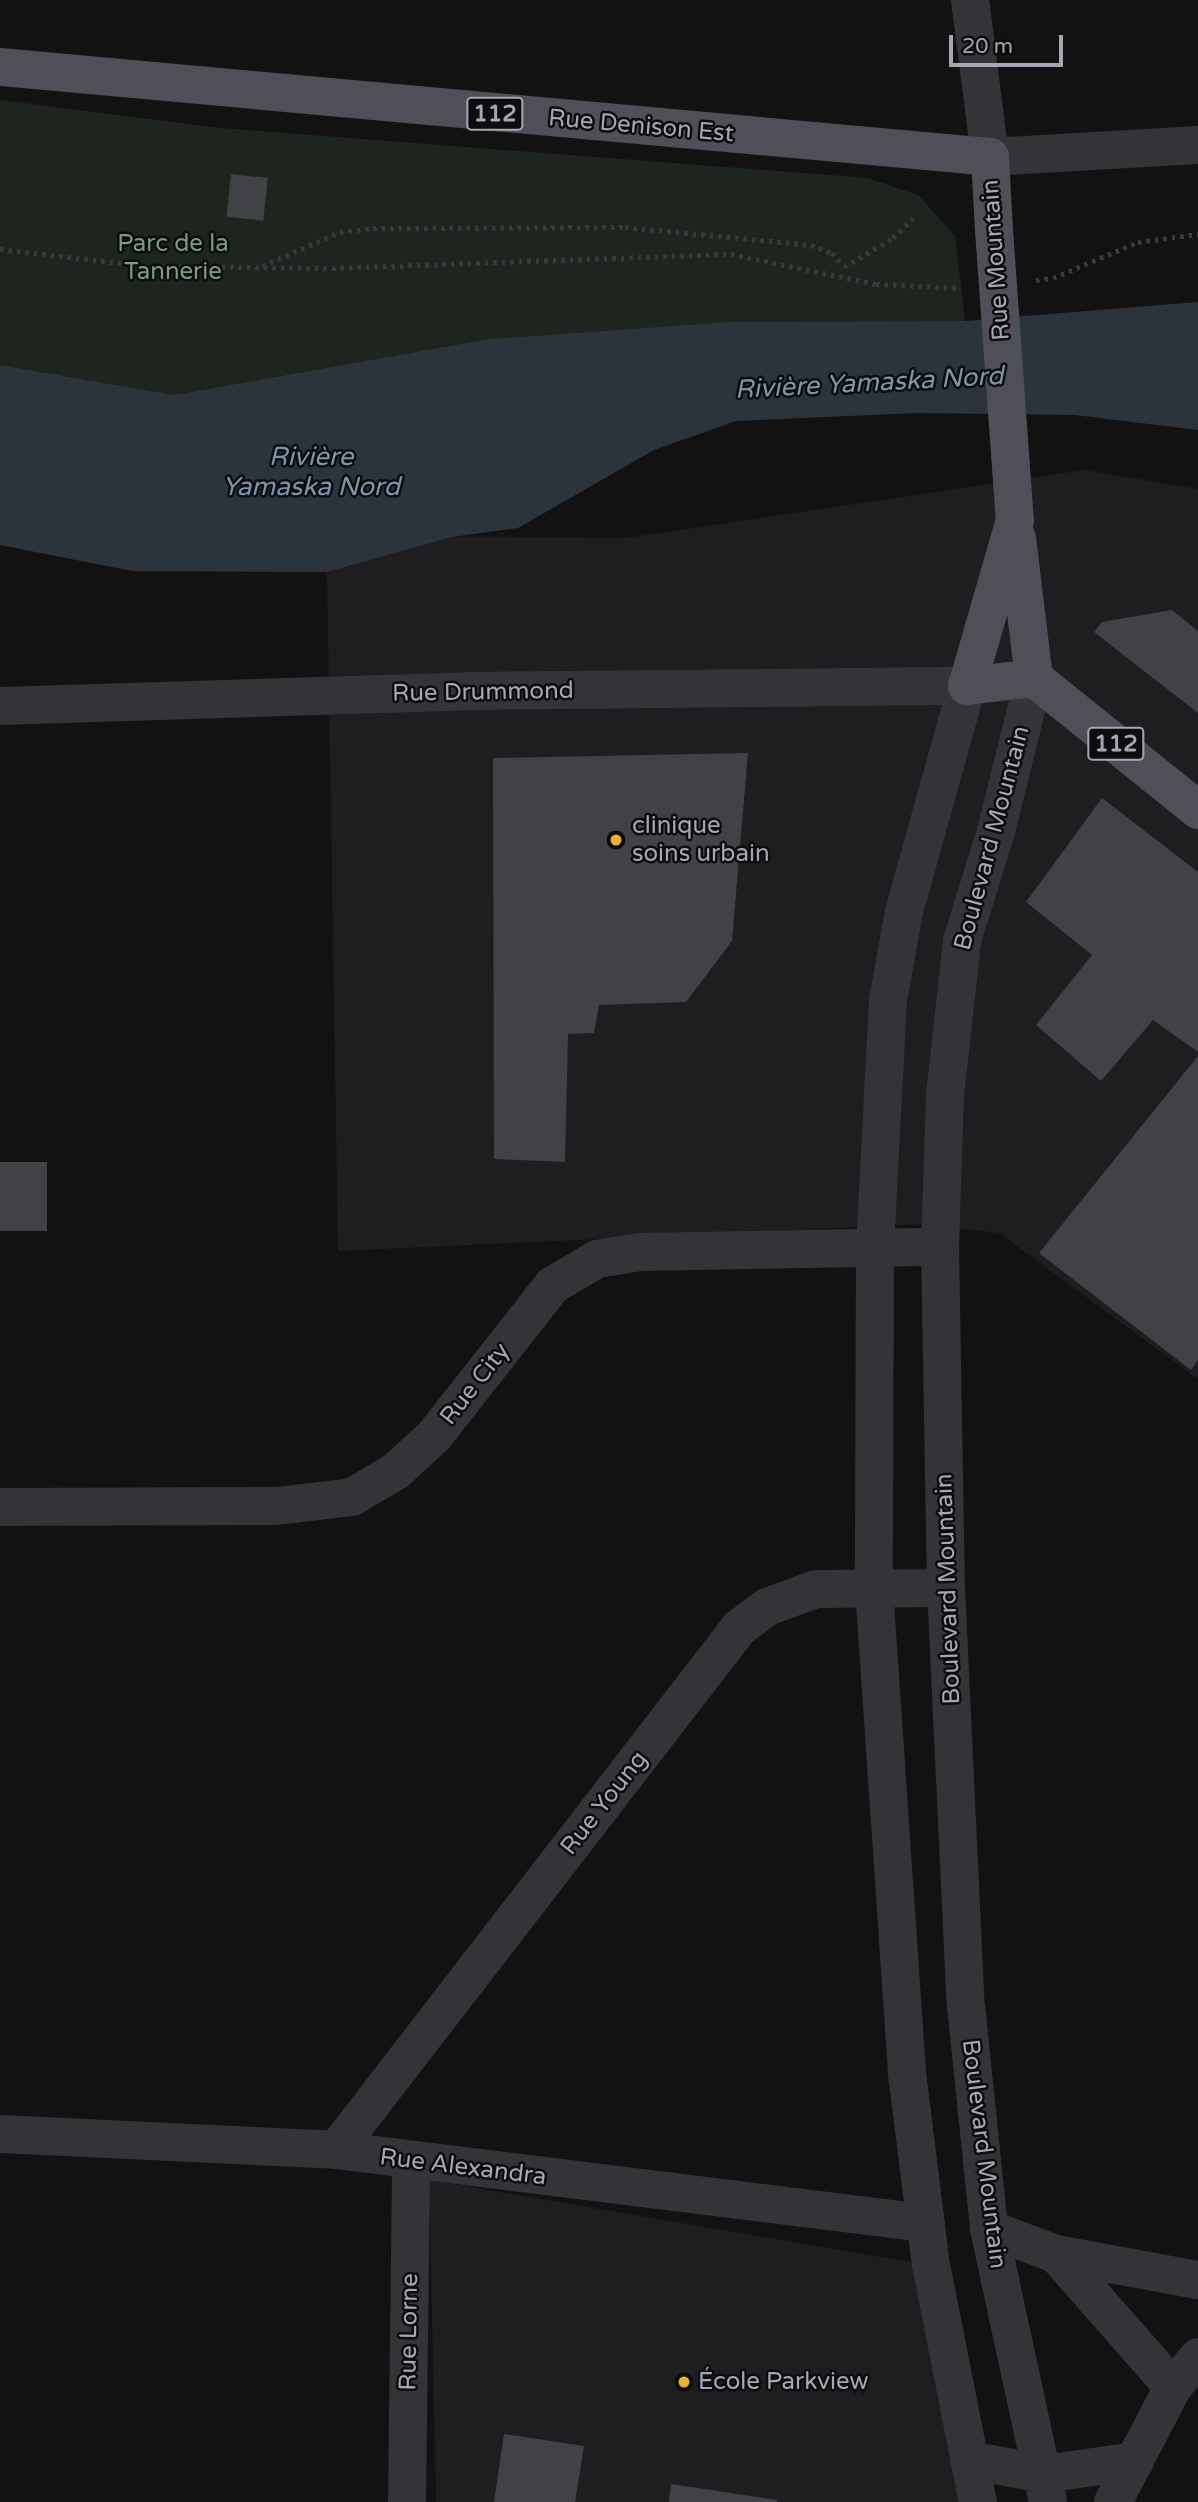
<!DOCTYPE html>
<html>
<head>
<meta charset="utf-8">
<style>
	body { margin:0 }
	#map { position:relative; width:1198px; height:2502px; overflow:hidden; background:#121213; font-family:"Varela Round",sans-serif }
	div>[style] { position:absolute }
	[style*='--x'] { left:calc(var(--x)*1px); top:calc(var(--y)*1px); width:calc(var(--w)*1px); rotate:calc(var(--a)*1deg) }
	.built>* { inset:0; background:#1e1e20 }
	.green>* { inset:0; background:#1e251f }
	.water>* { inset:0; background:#2c343b }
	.building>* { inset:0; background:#414246; transform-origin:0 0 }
	.path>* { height:4.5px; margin-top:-2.25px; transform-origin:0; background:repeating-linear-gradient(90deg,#393a3f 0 3.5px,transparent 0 8.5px) }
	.minor>* { height:38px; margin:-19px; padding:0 19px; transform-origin:19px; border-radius:19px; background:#333338 }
	.major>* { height:38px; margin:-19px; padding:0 19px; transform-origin:19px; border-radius:19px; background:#4f5057 }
	.major-bridge>* { height:38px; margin:-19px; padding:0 19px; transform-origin:19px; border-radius:19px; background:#4f5057 }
	.dots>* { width:19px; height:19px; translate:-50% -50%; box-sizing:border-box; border:4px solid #0d0d0e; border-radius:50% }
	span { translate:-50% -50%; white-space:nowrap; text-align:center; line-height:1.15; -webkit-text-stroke:5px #0d0d0e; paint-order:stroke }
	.shield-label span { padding:2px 5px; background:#0d0d0e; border:2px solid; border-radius:5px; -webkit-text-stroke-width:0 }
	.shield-label { font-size:23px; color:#a4a8b3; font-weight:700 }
	.street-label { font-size:24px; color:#a4a8b3 }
	.park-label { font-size:24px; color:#7b9d7e }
	.poi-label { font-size:24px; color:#a4a8b3 }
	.left { translate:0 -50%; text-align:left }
	.water-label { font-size:26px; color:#7c95ad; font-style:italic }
	.scale { position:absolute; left:949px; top:35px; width:114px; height:32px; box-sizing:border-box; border:4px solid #a4a8b3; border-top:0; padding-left:9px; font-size:21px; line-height:24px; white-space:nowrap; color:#a4a8b3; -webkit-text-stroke:5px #0d0d0e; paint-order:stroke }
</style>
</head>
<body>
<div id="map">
	<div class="built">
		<div style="clip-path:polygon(1084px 470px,1198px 489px,1198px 1379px,999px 1233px,924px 1224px,338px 1251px,327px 572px,452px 537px,626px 538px)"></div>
		<div style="clip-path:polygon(429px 2180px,911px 2262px,960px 2502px,436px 2502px)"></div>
	</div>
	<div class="green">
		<div style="clip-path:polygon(0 100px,220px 128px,868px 178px,918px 195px,955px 236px,965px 321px,727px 322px,489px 339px,174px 395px,0 365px)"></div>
	</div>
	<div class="water">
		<div style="clip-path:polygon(1198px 302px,1198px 430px,1075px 415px,917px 413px,736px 421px,654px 450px,518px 528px,452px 537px,327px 572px,132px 571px,0 545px,0 365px,174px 395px,489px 339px,727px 322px,965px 321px)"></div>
	</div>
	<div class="building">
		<div style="left:231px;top:174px;width:37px;height:43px;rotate:6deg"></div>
		<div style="clip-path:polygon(1172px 610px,1198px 631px,1198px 713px,1094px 632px,1102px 622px)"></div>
		<div style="clip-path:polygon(748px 753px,732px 941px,686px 1002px,599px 1005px,594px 1033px,568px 1034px,565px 1162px,494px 1159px,493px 758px)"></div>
		<div style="clip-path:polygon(1102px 798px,1198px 872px,1198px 1052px,1153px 1020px,1101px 1081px,1036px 1025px,1092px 955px,1026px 902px)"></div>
		<div style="clip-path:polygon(1198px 1056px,1198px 1360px,1191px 1370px,1039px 1253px)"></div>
		<div style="left:0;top:1162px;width:47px;height:69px"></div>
		<div style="clip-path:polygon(504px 2434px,584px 2446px,575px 2502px,494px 2502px)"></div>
		<div style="clip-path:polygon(671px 2484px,777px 2500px,777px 2502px,669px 2502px)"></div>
	</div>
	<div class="path">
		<div style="--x:0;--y:249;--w:146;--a:6.7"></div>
		<div style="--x:145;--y:266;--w:187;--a:0.6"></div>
		<div style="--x:332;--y:268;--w:399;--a:-2"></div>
		<div style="--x:731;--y:254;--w:148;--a:11.7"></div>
		<div style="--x:876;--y:284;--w:85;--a:2.7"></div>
		<div style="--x:262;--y:266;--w:85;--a:-23.6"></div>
		<div style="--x:340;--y:232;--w:33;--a:-7"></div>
		<div style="--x:373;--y:228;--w:252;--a:-0.2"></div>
		<div style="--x:625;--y:227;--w:187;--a:5.5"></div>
		<div style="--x:811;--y:245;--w:22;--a:21"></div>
		<div style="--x:832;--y:253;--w:18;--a:49"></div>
		<div style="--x:844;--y:267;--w:57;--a:-30.6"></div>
		<div style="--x:893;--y:238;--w:28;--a:-45"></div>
		<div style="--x:1036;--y:280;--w:17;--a:-7"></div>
		<div style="--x:1053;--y:278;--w:92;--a:-23"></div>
		<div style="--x:1138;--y:242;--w:61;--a:-7.6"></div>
	</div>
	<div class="minor">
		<div style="--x:970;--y:0;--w:158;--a:82.7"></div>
		<div style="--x:990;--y:157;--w:208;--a:-3.3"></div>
		<div style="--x:1034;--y:678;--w:158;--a:103.9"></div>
		<div style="--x:996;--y:831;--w:115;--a:107.2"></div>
		<div style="--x:962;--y:941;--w:156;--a:96.3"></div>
		<div style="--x:945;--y:1096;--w:151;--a:91.9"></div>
		<div style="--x:940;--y:1247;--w:341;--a:89"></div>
		<div style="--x:946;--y:1588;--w:408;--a:87.3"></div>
		<div style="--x:965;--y:1996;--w:234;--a:84.1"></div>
		<div style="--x:989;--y:2229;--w:279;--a:77.8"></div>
		<div style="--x:0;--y:706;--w:471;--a:-1.8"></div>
		<div style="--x:471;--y:691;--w:496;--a:-0.6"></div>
		<div style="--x:967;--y:686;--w:235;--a:105.6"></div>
		<div style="--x:904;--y:912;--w:89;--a:100.3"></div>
		<div style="--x:888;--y:1000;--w:248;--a:93"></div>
		<div style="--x:875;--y:1248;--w:340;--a:90.2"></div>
		<div style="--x:874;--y:1588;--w:494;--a:86.1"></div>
		<div style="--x:908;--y:2081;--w:185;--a:82.9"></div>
		<div style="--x:931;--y:2265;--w:242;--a:78.8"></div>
		<div style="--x:0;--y:1507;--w:277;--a:-0.2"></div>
		<div style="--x:277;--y:1506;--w:76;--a:-6.8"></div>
		<div style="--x:352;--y:1497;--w:51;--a:-30.6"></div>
		<div style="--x:396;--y:1471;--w:52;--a:-42.6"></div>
		<div style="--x:434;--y:1436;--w:192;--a:-51.8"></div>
		<div style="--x:553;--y:1285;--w:51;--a:-30.6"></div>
		<div style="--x:597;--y:1259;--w:44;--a:-9.2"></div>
		<div style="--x:640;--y:1252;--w:300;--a:-1"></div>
		<div style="--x:0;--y:2134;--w:336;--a:2.7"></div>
		<div style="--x:336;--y:2150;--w:594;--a:7.07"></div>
		<div style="--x:336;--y:2150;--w:659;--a:-52.33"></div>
		<div style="--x:739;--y:1628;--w:35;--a:-37"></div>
		<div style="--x:767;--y:1607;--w:52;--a:-20.2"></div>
		<div style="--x:816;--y:1589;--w:130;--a:-0.4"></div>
		<div style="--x:989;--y:2229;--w:72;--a:20.5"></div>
		<div style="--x:1056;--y:2254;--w:144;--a:10.4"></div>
		<div style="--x:1056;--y:2254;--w:177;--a:48.7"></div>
		<div style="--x:969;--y:2460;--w:76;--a:10.6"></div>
		<div style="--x:1044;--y:2474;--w:92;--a:-8.1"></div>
		<div style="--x:407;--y:2502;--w:339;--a:-89.3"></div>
		<div style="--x:1113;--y:2502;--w:130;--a:-62.4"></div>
		<div style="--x:1173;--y:2387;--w:39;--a:-50"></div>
	</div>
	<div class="major">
		<div style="--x:0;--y:67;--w:994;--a:5.19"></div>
		<div style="--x:990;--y:157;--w:73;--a:86.9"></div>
		<div style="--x:1015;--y:520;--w:173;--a:106.1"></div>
		<div style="--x:967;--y:686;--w:67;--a:-6.8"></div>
		<div style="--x:1034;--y:678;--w:211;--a:38.8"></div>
		<div style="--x:1017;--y:538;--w:141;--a:83.1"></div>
	</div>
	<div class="major-bridge">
		<div style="--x:994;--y:230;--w:291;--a:85.9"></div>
	</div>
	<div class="dots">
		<div style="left:616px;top:840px;background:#e8b035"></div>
		<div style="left:684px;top:2382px;background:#e8b035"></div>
	</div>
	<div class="shield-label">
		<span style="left:495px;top:114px">112</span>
		<span style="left:1116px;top:744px">112</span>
	</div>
	<div class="street-label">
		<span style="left:641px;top:126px;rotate:5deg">Rue Denison Est</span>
		<span style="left:996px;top:260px;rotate:-94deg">Rue Mountain</span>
		<span style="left:483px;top:692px;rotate:-1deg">Rue Drummond</span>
		<span style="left:992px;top:838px;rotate:-75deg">Boulevard Mountain</span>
		<span style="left:475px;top:1384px;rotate:-52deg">Rue City</span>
		<span style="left:948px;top:1589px;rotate:-92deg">Boulevard Mountain</span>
		<span style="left:604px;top:1803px;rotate:-52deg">Rue Young</span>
		<span style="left:984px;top:2154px;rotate:83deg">Boulevard Mountain</span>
		<span style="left:463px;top:2167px;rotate:7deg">Rue Alexandra</span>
		<span style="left:409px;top:2332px;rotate:-89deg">Rue Lorne</span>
	</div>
	<div class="park-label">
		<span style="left:173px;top:258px">Parc de la<br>Tannerie</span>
	</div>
	<div class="poi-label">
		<span class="left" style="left:632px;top:840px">clinique<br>soins urbain</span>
		<span class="left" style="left:698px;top:2382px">École Parkview</span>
	</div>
	<div class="water-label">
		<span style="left:869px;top:383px;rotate:-3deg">Rivière Yamaska Nord</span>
		<span style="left:311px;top:472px">Rivière<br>Yamaska Nord</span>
	</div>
	<div class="scale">20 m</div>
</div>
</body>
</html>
